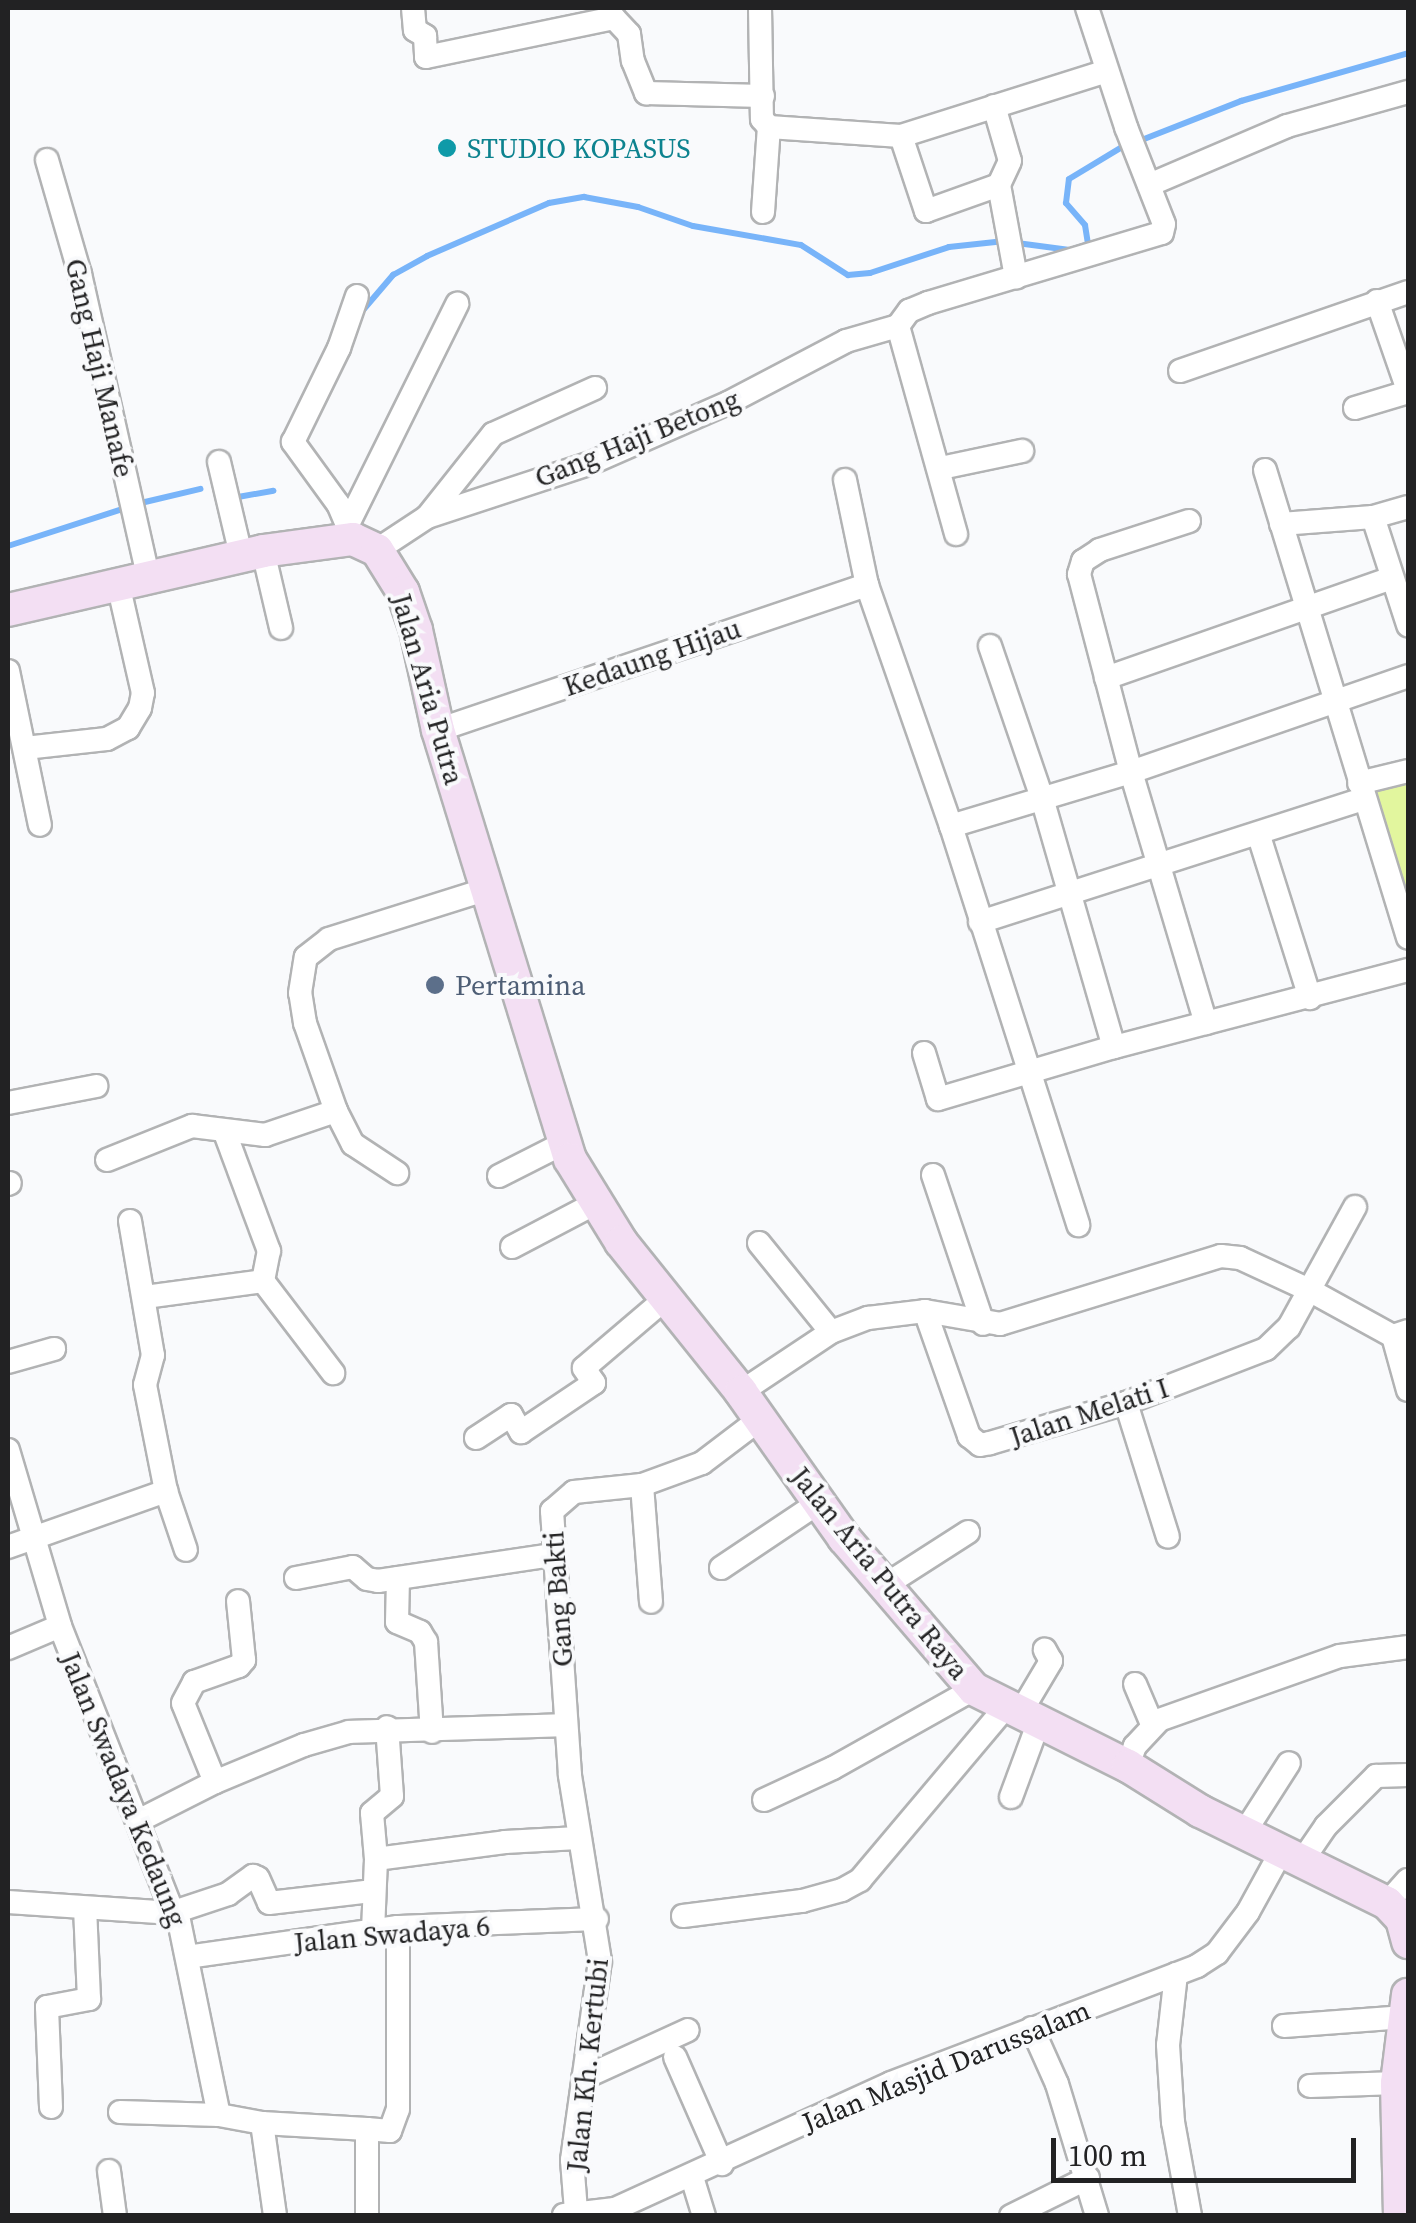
<!DOCTYPE html>
<html>
<head>
<meta charset="utf-8">
<style>
	body { margin:0 }
	#map { position:relative; width:1416px; height:2223px; overflow:hidden; background:#f9fafc; font-family:"Source Serif 4",serif }
	div>[style] { position:absolute }
	[style*='--x'] { left:calc(var(--x)*1px); top:calc(var(--y)*1px); width:calc(var(--w)*1px); rotate:calc(var(--a)*1deg) }
	.green>* { inset:0; background:#e2f69e }
	.stream>* { height:6px; margin:-3px; padding:0 3px; transform-origin:3px; border-radius:3px; background:#78b4f9 }
	.roads { filter:drop-shadow(2px 0 #b2b3b4) drop-shadow(-2px 0 #b2b3b4) drop-shadow(0 2px #b2b3b4) drop-shadow(0 -2px #b2b3b4) }
	.minor>* { height:22px; margin:-11px; padding:0 11px; transform-origin:11px; border-radius:11px; background:#fff }
	.secondary>* { height:32px; margin:-16px; padding:0 16px; transform-origin:16px; border-radius:16px; background:#f3dff3 }
	.dots>* { width:28px; height:28px; translate:-50% -50%; box-sizing:border-box; border:5px solid #f9fafc; border-radius:50% }
	span { translate:-50% -50%; white-space:nowrap; text-align:center; line-height:1.15; -webkit-text-stroke:8px #f9fafc; paint-order:stroke }
	.culture-label { font-size:28px; color:#0d838f }
	.left { translate:0 -50%; text-align:left }
	.street-label { font-size:28px; color:#222223 }
	.service-label { font-size:28px; color:#4e5e75 }
	.frame { position:absolute; inset:0; border:10px solid #222223; pointer-events:none }
	.scale { position:absolute; left:1051px; top:2138px; width:305px; height:45px; box-sizing:border-box; border:5px solid #222223; border-top:0; padding-left:12px; font-size:30px; line-height:35px; white-space:nowrap; color:#222223; -webkit-text-stroke:8px #f9fafc; paint-order:stroke }
</style>
</head>
<body>
<div id="map">
	<div class="green">
		<div style="clip-path:polygon(1408px 771px,1408px 938px,1359px 783px)"></div>
	</div>
	<div class="stream">
		<div style="--x:1139;--y:141;--w:110;--a:-21.4"></div>
		<div style="--x:1241;--y:101;--w:174;--a:-16"></div>
		<div style="--x:1017;--y:243;--w:53;--a:7.5"></div>
		<div style="--x:1070;--y:250;--w:19;--a:-18"></div>
		<div style="--x:1088;--y:244;--w:19;--a:-99"></div>
		<div style="--x:1085;--y:225;--w:29;--a:-131"></div>
		<div style="--x:1066;--y:203;--w:24;--a:-83"></div>
		<div style="--x:1069;--y:179;--w:68;--a:-31.1"></div>
		<div style="--x:364;--y:309;--w:45;--a:-49.5"></div>
		<div style="--x:393;--y:275;--w:39;--a:-29"></div>
		<div style="--x:427;--y:256;--w:133;--a:-23.5"></div>
		<div style="--x:549;--y:203;--w:36;--a:-10"></div>
		<div style="--x:584;--y:197;--w:55;--a:10.5"></div>
		<div style="--x:638;--y:207;--w:58;--a:19.1"></div>
		<div style="--x:693;--y:226;--w:110;--a:10"></div>
		<div style="--x:801;--y:245;--w:56;--a:32.6"></div>
		<div style="--x:848;--y:275;--w:22;--a:-5"></div>
		<div style="--x:870;--y:273;--w:83;--a:-18.2"></div>
		<div style="--x:949;--y:247;--w:56;--a:-6.1"></div>
		<div style="--x:238;--y:497;--w:36;--a:-10"></div>
		<div style="--x:145;--y:502;--w:57;--a:-13.3"></div>
		<div style="--x:8;--y:546;--w:124;--a:-17.9"></div>
	</div>
	<div class="roads">
		<div class="minor">
			<div style="--x:413;--y:8;--w:22;--a:85"></div>
			<div style="--x:415;--y:30;--w:12;--a:31"></div>
			<div style="--x:425;--y:36;--w:21;--a:87"></div>
			<div style="--x:426;--y:57;--w:192;--a:-11.7"></div>
			<div style="--x:614;--y:18;--w:22;--a:47"></div>
			<div style="--x:629;--y:34;--w:27;--a:82"></div>
			<div style="--x:633;--y:61;--w:35;--a:68"></div>
			<div style="--x:646;--y:93;--w:117;--a:1.5"></div>
			<div style="--x:760;--y:8;--w:111;--a:89"></div>
			<div style="--x:762;--y:119;--w:11;--a:49"></div>
			<div style="--x:769;--y:127;--w:132;--a:3.9"></div>
			<div style="--x:901;--y:136;--w:216;--a:-17.5"></div>
			<div style="--x:994;--y:106;--w:57;--a:73.8"></div>
			<div style="--x:1010;--y:161;--w:26;--a:115"></div>
			<div style="--x:999;--y:185;--w:94;--a:79.5"></div>
			<div style="--x:901;--y:136;--w:79;--a:71.6"></div>
			<div style="--x:926;--y:211;--w:77;--a:-19.6"></div>
			<div style="--x:47;--y:160;--w:119;--a:73.9"></div>
			<div style="--x:80;--y:274;--w:310;--a:77.3"></div>
			<div style="--x:1149;--y:185;--w:150;--a:-23.1"></div>
			<div style="--x:1287;--y:126;--w:126;--a:-15.7"></div>
			<div style="--x:763;--y:212;--w:85;--a:-86"></div>
			<div style="--x:1377;--y:301;--w:94;--a:70.8"></div>
			<div style="--x:898;--y:326;--w:19;--a:-54"></div>
			<div style="--x:909;--y:311;--w:21;--a:-23"></div>
			<div style="--x:928;--y:303;--w:244;--a:-16.7"></div>
			<div style="--x:1162;--y:233;--w:9;--a:-77"></div>
			<div style="--x:1164;--y:224;--w:104;--a:-111.4"></div>
			<div style="--x:1126;--y:127;--w:125;--a:-108.1"></div>
			<div style="--x:898;--y:326;--w:216;--a:74.4"></div>
			<div style="--x:1180;--y:371;--w:241;--a:-19.1"></div>
			<div style="--x:1355;--y:408;--w:55;--a:-16.8"></div>
			<div style="--x:219;--y:462;--w:96;--a:76.7"></div>
			<div style="--x:941;--y:468;--w:83;--a:-11.9"></div>
			<div style="--x:1265;--y:470;--w:489;--a:73"></div>
			<div style="--x:845;--y:480;--w:107;--a:78.2"></div>
			<div style="--x:867;--y:585;--w:255;--a:70.8"></div>
			<div style="--x:951;--y:826;--w:419;--a:72.3"></div>
			<div style="--x:427;--y:517;--w:106;--a:-51.5"></div>
			<div style="--x:493;--y:434;--w:112;--a:-24.3"></div>
			<div style="--x:1373;--y:517;--w:114;--a:72"></div>
			<div style="--x:1189;--y:521;--w:94;--a:162"></div>
			<div style="--x:1100;--y:550;--w:20;--a:147"></div>
			<div style="--x:1083;--y:561;--w:14;--a:107"></div>
			<div style="--x:1079;--y:574;--w:205;--a:75.3"></div>
			<div style="--x:1131;--y:772;--w:262;--a:73.4"></div>
			<div style="--x:348;--y:524;--w:246;--a:-63.6"></div>
			<div style="--x:1281;--y:524;--w:92;--a:-4.4"></div>
			<div style="--x:1373;--y:517;--w:36;--a:-16"></div>
			<div style="--x:353;--y:539;--w:38;--a:-113"></div>
			<div style="--x:338;--y:504;--w:77;--a:-126"></div>
			<div style="--x:293;--y:442;--w:105;--a:-63.9"></div>
			<div style="--x:339;--y:348;--w:55;--a:-70.9"></div>
			<div style="--x:377;--y:550;--w:60;--a:-33.4"></div>
			<div style="--x:427;--y:517;--w:173;--a:-18.2"></div>
			<div style="--x:591;--y:463;--w:150;--a:-23.7"></div>
			<div style="--x:728;--y:403;--w:133;--a:-27.7"></div>
			<div style="--x:846;--y:341;--w:54;--a:-16.1"></div>
			<div style="--x:263;--y:551;--w:79;--a:76.8"></div>
			<div style="--x:990;--y:646;--w:161;--a:71.1"></div>
			<div style="--x:1042;--y:798;--w:259;--a:73.9"></div>
			<div style="--x:8;--y:671;--w:157;--a:78.3"></div>
			<div style="--x:1106;--y:678;--w:302;--a:-19.3"></div>
			<div style="--x:438;--y:730;--w:453;--a:-18.7"></div>
			<div style="--x:25;--y:748;--w:82;--a:-6.3"></div>
			<div style="--x:107;--y:739;--w:24;--a:-28"></div>
			<div style="--x:128;--y:728;--w:23;--a:-59"></div>
			<div style="--x:140;--y:708;--w:15;--a:-79"></div>
			<div style="--x:143;--y:693;--w:112;--a:-102.9"></div>
			<div style="--x:1359;--y:783;--w:50;--a:-13.8"></div>
			<div style="--x:951;--y:826;--w:188;--a:-16.7"></div>
			<div style="--x:1131;--y:772;--w:293;--a:-19.1"></div>
			<div style="--x:1259;--y:836;--w:170;--a:72.5"></div>
			<div style="--x:980;--y:922;--w:402;--a:-17.8"></div>
			<div style="--x:924;--y:1053;--w:48;--a:73.1"></div>
			<div style="--x:938;--y:1099;--w:184;--a:-16.5"></div>
			<div style="--x:1114;--y:1047;--w:304;--a:-14.7"></div>
			<div style="--x:8;--y:1103;--w:90;--a:-10.9"></div>
			<div style="--x:336;--y:1111;--w:37;--a:63"></div>
			<div style="--x:353;--y:1144;--w:53;--a:33.4"></div>
			<div style="--x:107;--y:1160;--w:92;--a:-21.8"></div>
			<div style="--x:192;--y:1126;--w:74;--a:7"></div>
			<div style="--x:265;--y:1135;--w:75;--a:-18.7"></div>
			<div style="--x:336;--y:1111;--w:93;--a:-109.4"></div>
			<div style="--x:305;--y:1023;--w:30;--a:-99"></div>
			<div style="--x:300;--y:993;--w:36;--a:-81"></div>
			<div style="--x:306;--y:957;--w:29;--a:-38"></div>
			<div style="--x:329;--y:939;--w:167;--a:-17.5"></div>
			<div style="--x:933;--y:1175;--w:157;--a:71.4"></div>
			<div style="--x:499;--y:1176;--w:73;--a:-26.9"></div>
			<div style="--x:8;--y:1184;--w:2;--a:-27"></div>
			<div style="--x:130;--y:1221;--w:136;--a:80.3"></div>
			<div style="--x:153;--y:1355;--w:31;--a:105"></div>
			<div style="--x:145;--y:1385;--w:108;--a:78.8"></div>
			<div style="--x:166;--y:1491;--w:62;--a:71.3"></div>
			<div style="--x:759;--y:1243;--w:114;--a:51"></div>
			<div style="--x:512;--y:1247;--w:93;--a:-27.7"></div>
			<div style="--x:263;--y:1281;--w:116;--a:52.7"></div>
			<div style="--x:145;--y:1297;--w:119;--a:-7.7"></div>
			<div style="--x:263;--y:1281;--w:31;--a:-79"></div>
			<div style="--x:269;--y:1251;--w:126;--a:-110.4"></div>
			<div style="--x:925;--y:1311;--w:133;--a:70.6"></div>
			<div style="--x:969;--y:1436;--w:14;--a:39"></div>
			<div style="--x:980;--y:1445;--w:10;--a:-11"></div>
			<div style="--x:990;--y:1443;--w:142;--a:-16.4"></div>
			<div style="--x:1126;--y:1403;--w:150;--a:-21.1"></div>
			<div style="--x:1266;--y:1349;--w:32;--a:-44"></div>
			<div style="--x:1289;--y:1327;--w:137;--a:-61.2"></div>
			<div style="--x:1393;--y:1336;--w:56;--a:74.5"></div>
			<div style="--x:8;--y:1362;--w:48;--a:-15.8"></div>
			<div style="--x:741;--y:1392;--w:108;--a:-33.7"></div>
			<div style="--x:831;--y:1332;--w:40;--a:-21"></div>
			<div style="--x:868;--y:1318;--w:57;--a:-7"></div>
			<div style="--x:925;--y:1311;--w:76;--a:9.8"></div>
			<div style="--x:1000;--y:1324;--w:231;--a:-17.1"></div>
			<div style="--x:1221;--y:1256;--w:19;--a:6"></div>
			<div style="--x:1240;--y:1258;--w:78;--a:24.9"></div>
			<div style="--x:1311;--y:1291;--w:94;--a:28.8"></div>
			<div style="--x:1393;--y:1336;--w:16;--a:-18"></div>
			<div style="--x:1126;--y:1403;--w:140;--a:72.6"></div>
			<div style="--x:476;--y:1438;--w:42;--a:-33.3"></div>
			<div style="--x:511;--y:1415;--w:20;--a:60"></div>
			<div style="--x:521;--y:1432;--w:88;--a:-33.9"></div>
			<div style="--x:594;--y:1383;--w:18;--a:-124"></div>
			<div style="--x:584;--y:1368;--w:106;--a:-40.4"></div>
			<div style="--x:8;--y:1450;--w:184;--a:73.5"></div>
			<div style="--x:60;--y:1626;--w:308;--a:68.5"></div>
			<div style="--x:173;--y:1913;--w:4;--a:-27"></div>
			<div style="--x:177;--y:1911;--w:208;--a:78.4"></div>
			<div style="--x:642;--y:1485;--w:117;--a:85.6"></div>
			<div style="--x:8;--y:1547;--w:168;--a:-19.5"></div>
			<div style="--x:721;--y:1568;--w:117;--a:-33.8"></div>
			<div style="--x:296;--y:1578;--w:58;--a:-10.9"></div>
			<div style="--x:353;--y:1567;--w:18;--a:41"></div>
			<div style="--x:367;--y:1579;--w:11;--a:10"></div>
			<div style="--x:378;--y:1581;--w:177;--a:-8.5"></div>
			<div style="--x:398;--y:1578;--w:44;--a:91.3"></div>
			<div style="--x:397;--y:1622;--w:25;--a:23"></div>
			<div style="--x:420;--y:1632;--w:12;--a:59"></div>
			<div style="--x:426;--y:1642;--w:90;--a:86.2"></div>
			<div style="--x:884;--y:1586;--w:100;--a:-32.7"></div>
			<div style="--x:8;--y:1648;--w:56;--a:-22.9"></div>
			<div style="--x:1135;--y:1684;--w:43;--a:67"></div>
			<div style="--x:1019;--y:1715;--w:63;--a:-59.3"></div>
			<div style="--x:1051;--y:1661;--w:13;--a:-119"></div>
			<div style="--x:1128;--y:1766;--w:21;--a:-71"></div>
			<div style="--x:1135;--y:1746;--w:35;--a:-47"></div>
			<div style="--x:1159;--y:1720;--w:192;--a:-19.5"></div>
			<div style="--x:1340;--y:1656;--w:69;--a:-7.5"></div>
			<div style="--x:215;--y:1782;--w:85;--a:-112.1"></div>
			<div style="--x:183;--y:1703;--w:24;--a:-62"></div>
			<div style="--x:194;--y:1682;--w:48;--a:-19.6"></div>
			<div style="--x:239;--y:1666;--w:8;--a:-50"></div>
			<div style="--x:244;--y:1660;--w:59;--a:-95.8"></div>
			<div style="--x:1011;--y:1797;--w:78;--a:-69.7"></div>
			<div style="--x:764;--y:1800;--w:76;--a:-24.9"></div>
			<div style="--x:833;--y:1768;--w:162;--a:-29.3"></div>
			<div style="--x:138;--y:1821;--w:86;--a:-26.9"></div>
			<div style="--x:215;--y:1782;--w:96;--a:-22.6"></div>
			<div style="--x:304;--y:1745;--w:47;--a:-16.1"></div>
			<div style="--x:349;--y:1732;--w:217;--a:-1.8"></div>
			<div style="--x:1244;--y:1833;--w:83;--a:-57.3"></div>
			<div style="--x:376;--y:1859;--w:130;--a:-7.5"></div>
			<div style="--x:505;--y:1842;--w:73;--a:-3.1"></div>
			<div style="--x:1302;--y:1861;--w:42;--a:-55.6"></div>
			<div style="--x:1326;--y:1826;--w:71;--a:-45"></div>
			<div style="--x:1376;--y:1776;--w:32;--a:-2"></div>
			<div style="--x:8;--y:1902;--w:165;--a:3.8"></div>
			<div style="--x:1387;--y:1903;--w:31;--a:-48"></div>
			<div style="--x:177;--y:1911;--w:54;--a:-18.4"></div>
			<div style="--x:228;--y:1894;--w:31;--a:-36"></div>
			<div style="--x:253;--y:1876;--w:5;--a:22"></div>
			<div style="--x:258;--y:1878;--w:27;--a:66"></div>
			<div style="--x:269;--y:1903;--w:105;--a:-6.6"></div>
			<div style="--x:683;--y:1916;--w:120;--a:-7.2"></div>
			<div style="--x:802;--y:1901;--w:41;--a:-15.4"></div>
			<div style="--x:842;--y:1890;--w:21;--a:-29"></div>
			<div style="--x:860;--y:1880;--w:225;--a:-49.9"></div>
			<div style="--x:373;--y:1931;--w:72;--a:-87.6"></div>
			<div style="--x:376;--y:1859;--w:46;--a:-95"></div>
			<div style="--x:372;--y:1813;--w:26;--a:-40"></div>
			<div style="--x:392;--y:1796;--w:69;--a:-94.1"></div>
			<div style="--x:187;--y:1957;--w:213;--a:-8.1"></div>
			<div style="--x:398;--y:1927;--w:199;--a:-2.3"></div>
			<div style="--x:1176;--y:1974;--w:71;--a:96.4"></div>
			<div style="--x:1168;--y:2045;--w:77;--a:86.3"></div>
			<div style="--x:1173;--y:2122;--w:96;--a:79.7"></div>
			<div style="--x:1284;--y:2026;--w:121;--a:-4.3"></div>
			<div style="--x:1032;--y:2028;--w:61;--a:65.9"></div>
			<div style="--x:1057;--y:2084;--w:138;--a:73.1"></div>
			<div style="--x:675;--y:2057;--w:117;--a:66.3"></div>
			<div style="--x:583;--y:2078;--w:115;--a:-24.6"></div>
			<div style="--x:1310;--y:2086;--w:87;--a:-2"></div>
			<div style="--x:51;--y:2107;--w:100;--a:-92.3"></div>
			<div style="--x:47;--y:2007;--w:43;--a:-10.8"></div>
			<div style="--x:89;--y:1999;--w:91;--a:-92.5"></div>
			<div style="--x:120;--y:2112;--w:99;--a:1.7"></div>
			<div style="--x:219;--y:2115;--w:44;--a:10.5"></div>
			<div style="--x:262;--y:2123;--w:94;--a:82"></div>
			<div style="--x:262;--y:2123;--w:105;--a:3.3"></div>
			<div style="--x:109;--y:2171;--w:45;--a:82.4"></div>
			<div style="--x:692;--y:2177;--w:41;--a:72.9"></div>
			<div style="--x:576;--y:2211;--w:51;--a:-94.5"></div>
			<div style="--x:572;--y:2160;--w:201;--a:-82"></div>
			<div style="--x:600;--y:1961;--w:188;--a:-99.2"></div>
			<div style="--x:570;--y:1775;--w:265;--a:-93.9"></div>
			<div style="--x:552;--y:1511;--w:29;--a:-41"></div>
			<div style="--x:574;--y:1492;--w:68;--a:-5.9"></div>
			<div style="--x:642;--y:1485;--w:64;--a:-20.1"></div>
			<div style="--x:702;--y:1463;--w:73;--a:-37.2"></div>
			<div style="--x:564;--y:2215;--w:51;--a:-6.7"></div>
			<div style="--x:615;--y:2209;--w:303;--a:-24.5"></div>
			<div style="--x:891;--y:2083;--w:328;--a:-20.9"></div>
			<div style="--x:1197;--y:1966;--w:24;--a:-33"></div>
			<div style="--x:1217;--y:1953;--w:51;--a:-52.9"></div>
			<div style="--x:1248;--y:1912;--w:68;--a:-61.2"></div>
			<div style="--x:367;--y:2216;--w:87;--a:-90"></div>
			<div style="--x:367;--y:2129;--w:23;--a:5"></div>
			<div style="--x:390;--y:2131;--w:23;--a:-70"></div>
			<div style="--x:398;--y:2109;--w:182;--a:-90"></div>
			<div style="--x:1011;--y:2216;--w:86;--a:-26.3"></div>
		</div>
		<div class="secondary">
			<div style="--x:8;--y:610;--w:262;--a:-13"></div>
			<div style="--x:263;--y:551;--w:91;--a:-7.6"></div>
			<div style="--x:353;--y:539;--w:26;--a:25"></div>
			<div style="--x:377;--y:550;--w:49;--a:58.2"></div>
			<div style="--x:403;--y:592;--w:40;--a:71.1"></div>
			<div style="--x:416;--y:630;--w:102;--a:77.6"></div>
			<div style="--x:438;--y:730;--w:449;--a:72.9"></div>
			<div style="--x:570;--y:1159;--w:97;--a:58.4"></div>
			<div style="--x:621;--y:1242;--w:192;--a:51.3"></div>
			<div style="--x:741;--y:1392;--w:179;--a:54.8"></div>
			<div style="--x:844;--y:1538;--w:199;--a:49.3"></div>
			<div style="--x:974;--y:1689;--w:172;--a:26.6"></div>
			<div style="--x:1128;--y:1766;--w:85;--a:32"></div>
			<div style="--x:1200;--y:1811;--w:208;--a:26.2"></div>
			<div style="--x:1387;--y:1903;--w:22;--a:47"></div>
			<div style="--x:1402;--y:1919;--w:24;--a:75"></div>
			<div style="--x:1400;--y:2216;--w:133;--a:-91.3"></div>
			<div style="--x:1397;--y:2083;--w:89;--a:-82.9"></div>
		</div>
	</div>
	<div class="dots">
		<div style="left:447px;top:148px;background:#0f9aa8"></div>
		<div style="left:435px;top:985px;background:#5c6f8a"></div>
	</div>
	<div class="culture-label">
		<span class="left" style="left:467px;top:148px">STUDIO KOPASUS</span>
	</div>
	<div class="street-label">
		<span style="left:100px;top:368px;rotate:77deg">Gang Haji Manafe</span>
		<span style="left:637px;top:438px;rotate:-22deg">Gang Haji Betong</span>
		<span style="left:652px;top:657px;rotate:-19deg">Kedaung Hijau</span>
		<span style="left:428px;top:689px;rotate:74deg">Jalan Aria Putra</span>
		<span style="left:1089px;top:1412px;rotate:-18deg">Jalan Melati I</span>
		<span style="left:880px;top:1573px;rotate:51deg">Jalan Aria Putra Raya</span>
		<span style="left:558px;top:1599px;rotate:-94deg">Gang Bakti</span>
		<span style="left:124px;top:1789px;rotate:68deg">Jalan Swadaya Kedaung</span>
		<span style="left:392px;top:1934px;rotate:-5deg">Jalan Swadaya 6</span>
		<span style="left:587px;top:2065px;rotate:-84deg">Jalan Kh. Kertubi</span>
		<span style="left:946px;top:2066px;rotate:-22deg">Jalan Masjid Darussalam</span>
	</div>
	<div class="service-label">
		<span class="left" style="left:455px;top:985px">Pertamina</span>
	</div>
	<div class="frame"></div>
	<div class="scale">100 m</div>
</div>
</body>
</html>
